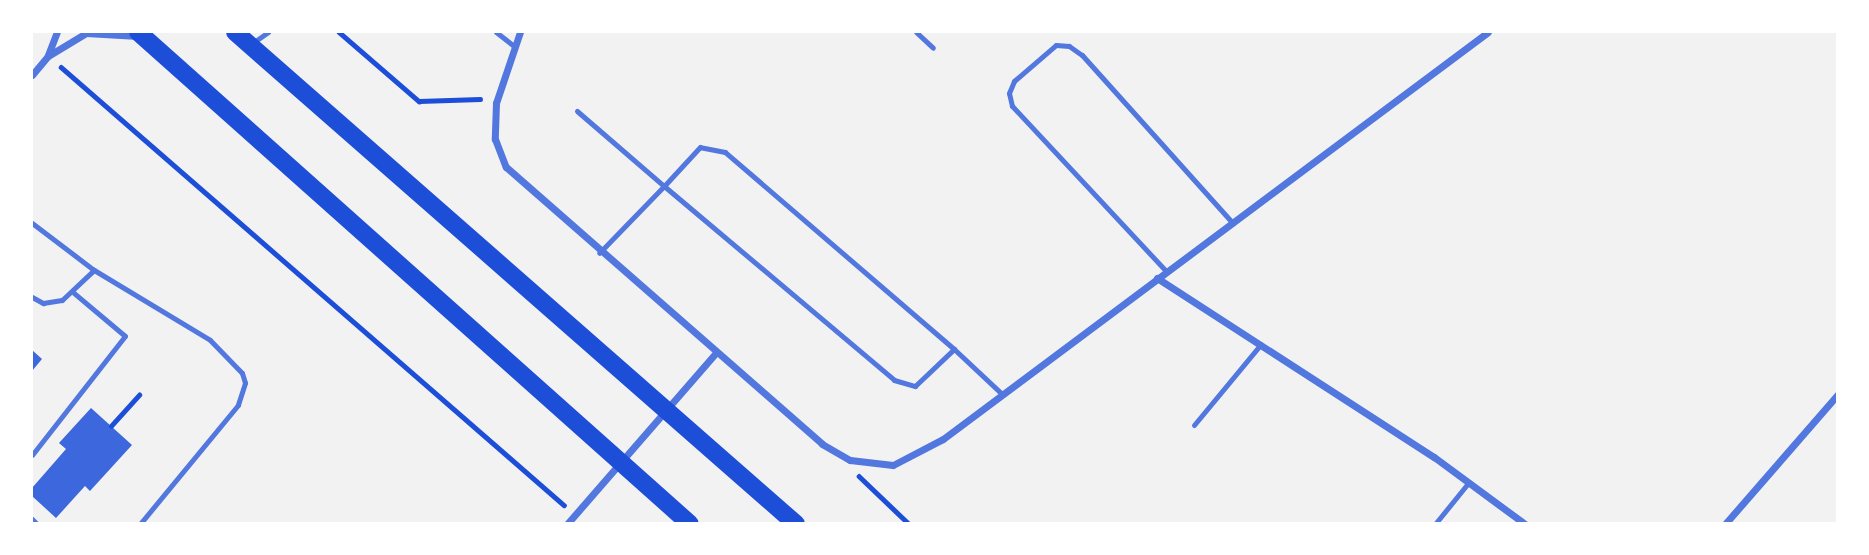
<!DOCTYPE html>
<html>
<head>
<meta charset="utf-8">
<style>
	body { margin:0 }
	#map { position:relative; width:1869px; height:555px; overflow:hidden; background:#f2f2f2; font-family:"DM Sans",sans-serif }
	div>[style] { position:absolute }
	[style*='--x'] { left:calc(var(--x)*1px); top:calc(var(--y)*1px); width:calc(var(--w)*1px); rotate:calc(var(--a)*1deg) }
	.building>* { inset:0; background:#3d67dc }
	.path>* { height:4.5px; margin:-2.25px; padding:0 2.25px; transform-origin:2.25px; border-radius:2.25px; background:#1d4ed8 }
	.service>* { height:5px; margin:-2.5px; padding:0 2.5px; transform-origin:2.5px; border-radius:2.5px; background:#5277de }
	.minor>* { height:7px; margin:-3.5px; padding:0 3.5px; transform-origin:3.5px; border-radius:3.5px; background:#5277de }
	.primary>* { height:18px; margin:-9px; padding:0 9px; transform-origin:9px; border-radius:9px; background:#1d4ed8 }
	span { translate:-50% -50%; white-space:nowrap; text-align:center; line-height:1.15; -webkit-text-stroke:7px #fff; paint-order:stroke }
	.frame { position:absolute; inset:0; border:33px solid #fff; pointer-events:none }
</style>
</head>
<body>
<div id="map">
	<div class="building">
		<div style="clip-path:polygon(32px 350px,42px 359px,32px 371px)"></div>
		<div style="clip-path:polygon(91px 408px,132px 445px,90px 491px,85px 486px,56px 518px,32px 496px,32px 488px,66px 449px,59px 443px)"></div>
	</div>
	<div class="path">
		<div style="--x:339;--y:32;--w:106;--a:40.8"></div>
		<div style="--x:419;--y:101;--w:61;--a:-1.9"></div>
		<div style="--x:61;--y:67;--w:667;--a:41.05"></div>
		<div style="--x:111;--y:426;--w:42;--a:-47.9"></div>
		<div style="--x:859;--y:476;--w:69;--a:43.8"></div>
	</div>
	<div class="service">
		<div style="--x:496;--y:32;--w:23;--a:38"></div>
		<div style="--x:916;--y:32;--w:23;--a:43"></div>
		<div style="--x:251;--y:44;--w:21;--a:-35"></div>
		<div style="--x:577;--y:111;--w:115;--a:40.8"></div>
		<div style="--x:664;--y:186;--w:93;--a:134.1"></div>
		<div style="--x:32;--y:223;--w:78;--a:37.2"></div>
		<div style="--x:94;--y:270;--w:135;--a:31.1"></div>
		<div style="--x:210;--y:340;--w:46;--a:45.9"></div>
		<div style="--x:242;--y:373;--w:10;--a:73"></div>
		<div style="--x:245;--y:383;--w:23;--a:108"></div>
		<div style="--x:238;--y:405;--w:154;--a:129.5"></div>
		<div style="--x:1166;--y:271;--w:226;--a:-133"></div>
		<div style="--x:1012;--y:106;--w:13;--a:-103"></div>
		<div style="--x:1009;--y:93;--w:13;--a:-67"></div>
		<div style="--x:1014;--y:81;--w:55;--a:-40.6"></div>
		<div style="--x:1056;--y:45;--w:13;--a:4"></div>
		<div style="--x:1069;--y:46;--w:16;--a:35"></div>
		<div style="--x:1082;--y:55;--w:226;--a:48.1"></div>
		<div style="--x:32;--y:297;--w:13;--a:29"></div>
		<div style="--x:43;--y:303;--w:19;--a:-9"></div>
		<div style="--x:62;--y:300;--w:44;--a:-43.2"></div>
		<div style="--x:954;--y:349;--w:302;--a:-139.3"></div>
		<div style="--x:725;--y:152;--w:25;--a:-169"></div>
		<div style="--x:700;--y:147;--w:53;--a:132.7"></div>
		<div style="--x:664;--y:186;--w:301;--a:40.1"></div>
		<div style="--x:894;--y:380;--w:22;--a:16"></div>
		<div style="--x:915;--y:386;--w:54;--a:-43.5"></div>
		<div style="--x:954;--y:349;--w:66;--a:43.2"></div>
		<div style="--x:1194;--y:425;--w:105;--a:-50.4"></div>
		<div style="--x:32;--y:455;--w:151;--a:-52"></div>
		<div style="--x:125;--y:336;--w:67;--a:-139.9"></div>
		<div style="--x:32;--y:519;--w:7;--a:45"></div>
		<div style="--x:1435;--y:524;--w:54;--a:-51"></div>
	</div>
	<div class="minor">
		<div style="--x:520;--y:32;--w:75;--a:108.7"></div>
		<div style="--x:496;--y:103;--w:36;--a:92"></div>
		<div style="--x:495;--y:139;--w:30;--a:69"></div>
		<div style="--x:506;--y:167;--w:420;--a:41.2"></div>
		<div style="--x:822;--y:444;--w:32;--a:30"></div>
		<div style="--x:850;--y:460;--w:43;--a:6.6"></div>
		<div style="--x:893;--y:465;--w:56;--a:-27.5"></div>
		<div style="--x:943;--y:439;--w:680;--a:-36.75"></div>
		<div style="--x:48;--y:55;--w:25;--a:-69"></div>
		<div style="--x:32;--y:75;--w:25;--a:-50"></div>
		<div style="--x:48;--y:56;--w:44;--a:-31.2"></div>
		<div style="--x:86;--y:33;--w:52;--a:3.3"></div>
		<div style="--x:1157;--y:278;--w:330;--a:32.9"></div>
		<div style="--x:1434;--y:457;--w:113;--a:36.4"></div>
		<div style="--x:567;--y:524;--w:225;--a:-49"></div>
		<div style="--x:1725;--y:524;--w:172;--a:-49"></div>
	</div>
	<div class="primary">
		<div style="--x:138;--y:32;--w:739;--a:41.71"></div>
		<div style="--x:235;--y:32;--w:746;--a:41.25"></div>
	</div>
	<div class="frame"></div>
</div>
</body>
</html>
